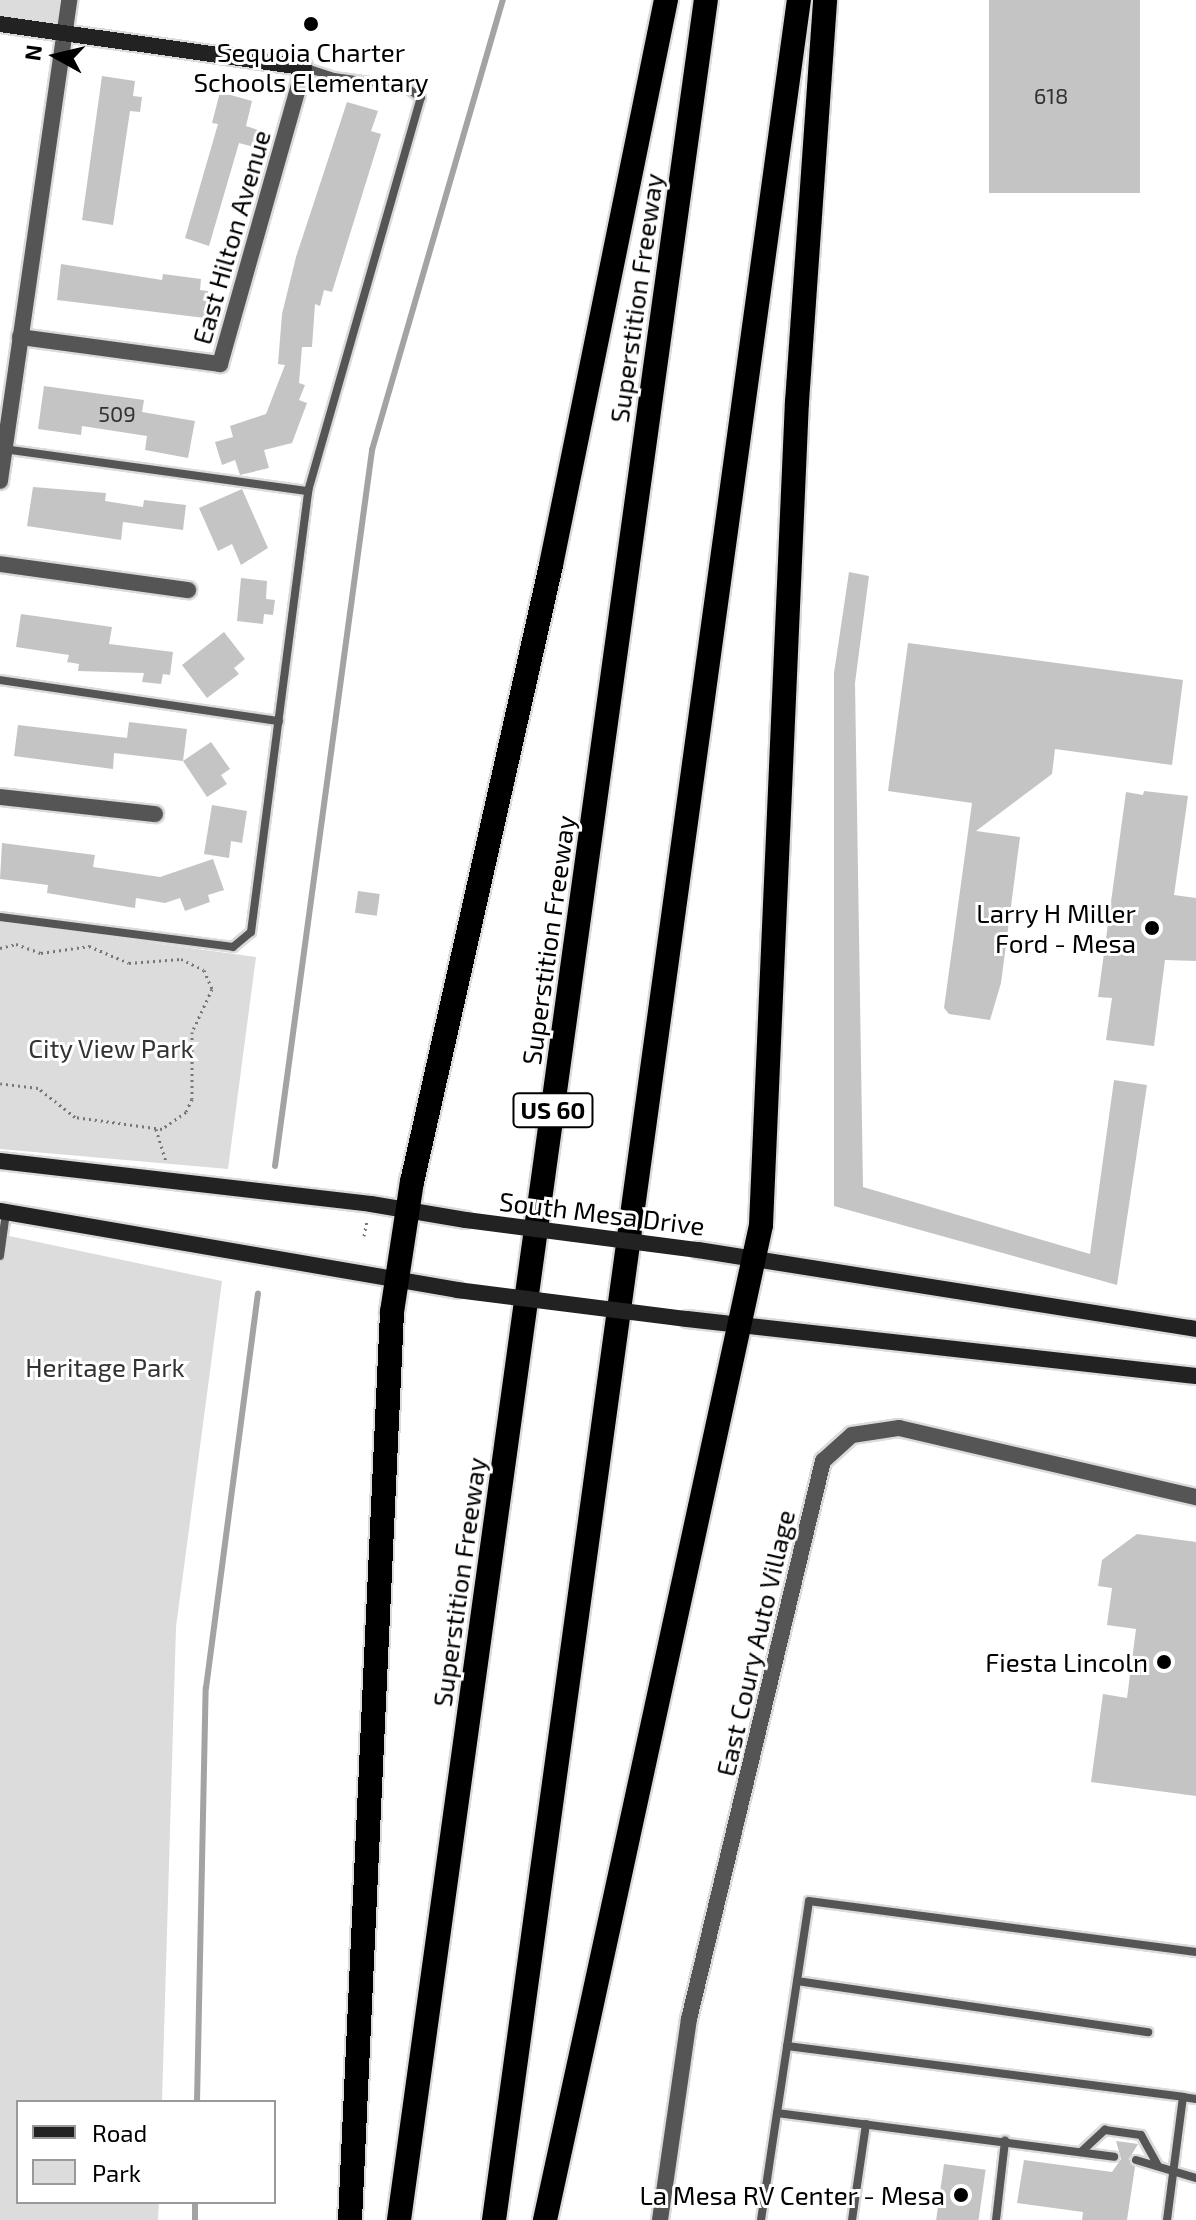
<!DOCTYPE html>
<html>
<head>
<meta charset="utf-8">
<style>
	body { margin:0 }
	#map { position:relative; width:1196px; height:2220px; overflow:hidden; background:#fff; font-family:"Exo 2",sans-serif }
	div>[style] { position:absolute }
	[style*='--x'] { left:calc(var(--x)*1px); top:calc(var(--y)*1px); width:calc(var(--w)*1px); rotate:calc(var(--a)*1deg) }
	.green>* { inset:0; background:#dcdcdc }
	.stream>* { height:6px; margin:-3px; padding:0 3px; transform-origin:3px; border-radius:3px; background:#a3a3a3 }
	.building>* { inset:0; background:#c4c4c4; transform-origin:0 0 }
	.path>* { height:3px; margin-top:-1.5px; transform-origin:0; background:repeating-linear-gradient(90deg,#777 0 2px,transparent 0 6px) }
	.roads { filter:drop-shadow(2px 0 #dbdbdb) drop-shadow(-2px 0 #dbdbdb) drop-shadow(0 2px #dbdbdb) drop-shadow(0 -2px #dbdbdb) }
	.lane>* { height:8px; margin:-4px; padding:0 4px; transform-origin:4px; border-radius:4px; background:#555 }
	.street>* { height:16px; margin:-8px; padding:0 8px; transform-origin:8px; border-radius:8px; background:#555 }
	.secondary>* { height:16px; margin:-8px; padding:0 8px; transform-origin:8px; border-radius:8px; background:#222 }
	.highway>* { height:24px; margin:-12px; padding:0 12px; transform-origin:12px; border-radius:12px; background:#000 }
	.secondary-bridge>* { height:16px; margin:-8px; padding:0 8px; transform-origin:8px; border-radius:8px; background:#222 }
	.dots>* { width:22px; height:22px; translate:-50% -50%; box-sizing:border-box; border:4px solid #fff; border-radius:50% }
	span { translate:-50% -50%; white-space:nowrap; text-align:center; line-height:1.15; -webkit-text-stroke:6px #fff; paint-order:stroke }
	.number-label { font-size:22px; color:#313131 }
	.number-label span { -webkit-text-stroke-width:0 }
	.shield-label span { padding:2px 6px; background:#fff; border:2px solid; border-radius:6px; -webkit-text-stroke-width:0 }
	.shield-label { font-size:24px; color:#000; font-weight:700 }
	.poi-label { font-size:26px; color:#000 }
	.right { translate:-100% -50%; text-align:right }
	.street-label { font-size:26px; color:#000 }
	.park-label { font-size:26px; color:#333 }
	.legend { position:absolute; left:16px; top:2100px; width:260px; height:104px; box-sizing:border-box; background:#fff; border:2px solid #999; margin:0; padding:10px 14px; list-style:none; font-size:24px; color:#000 }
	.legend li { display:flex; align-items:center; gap:16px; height:40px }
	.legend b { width:40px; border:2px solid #999 }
	.north { position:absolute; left:16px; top:16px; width:80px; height:80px; -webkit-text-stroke:6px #fff; paint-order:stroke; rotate:278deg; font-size:22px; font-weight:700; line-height:32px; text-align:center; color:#000 }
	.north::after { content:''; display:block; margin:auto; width:28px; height:36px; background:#000; clip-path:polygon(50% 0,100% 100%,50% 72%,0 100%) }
</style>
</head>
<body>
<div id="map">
	<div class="green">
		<div style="clip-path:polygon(0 0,69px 0,65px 34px,0 24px)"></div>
		<div style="clip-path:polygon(0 922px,256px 957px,228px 1169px,0 1149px)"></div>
		<div style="clip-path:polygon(0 1234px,222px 1281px,176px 1627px,162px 2102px,18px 2102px,18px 2202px,159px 2202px,158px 2220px,0 2220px)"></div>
	</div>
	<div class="stream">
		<div style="--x:275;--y:1166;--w:723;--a:-82.28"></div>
		<div style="--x:372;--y:450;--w:469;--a:-73.8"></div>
		<div style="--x:197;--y:2102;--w:414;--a:-88.8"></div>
		<div style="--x:206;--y:1688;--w:398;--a:-82.5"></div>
		<div style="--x:195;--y:2220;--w:18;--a:-90"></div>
	</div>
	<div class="building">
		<div style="left:989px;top:0;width:151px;height:193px"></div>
		<div style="clip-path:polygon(102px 76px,135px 81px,133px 96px,142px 97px,140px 112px,130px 111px,113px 225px,82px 220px)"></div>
		<div style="clip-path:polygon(220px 92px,252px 101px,246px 126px,258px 130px,254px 147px,239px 143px,209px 246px,185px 238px,218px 124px,212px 123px)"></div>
		<div style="clip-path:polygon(347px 102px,378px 111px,371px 131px,381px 134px,332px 292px,324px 290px,320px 306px,315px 304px,312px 347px,302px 347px,299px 383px,305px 385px,299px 400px,307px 403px,292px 443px,264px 450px,269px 468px,240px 475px,235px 460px,222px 465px,215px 442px,233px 437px,230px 426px,266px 414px,285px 365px,278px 364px,282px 314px,296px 257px)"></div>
		<div style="clip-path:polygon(61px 264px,162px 280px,163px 274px,201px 279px,200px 290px,208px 291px,205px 318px,57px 300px)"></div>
		<div style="clip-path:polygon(44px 386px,144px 400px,142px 412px,195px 421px,188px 458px,145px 450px,147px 436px,82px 426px,81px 435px,38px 429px)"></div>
		<div style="clip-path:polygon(33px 487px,106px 493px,105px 501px,143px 507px,144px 500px,186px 505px,183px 530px,123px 522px,121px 540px,27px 526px)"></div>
		<div style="clip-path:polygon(242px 489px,268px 548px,241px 565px,232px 544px,218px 551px,199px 508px)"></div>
		<div style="clip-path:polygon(849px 572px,869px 576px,855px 683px,863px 1187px,1090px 1254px,1114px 1080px,1147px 1085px,1117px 1285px,834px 1206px,834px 673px)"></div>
		<div style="clip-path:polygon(241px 578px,267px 581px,266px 599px,275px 600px,273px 615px,264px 614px,263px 624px,237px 621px)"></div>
		<div style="clip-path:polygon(21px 614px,112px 627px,109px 644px,173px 652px,170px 675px,163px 674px,161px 684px,142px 682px,144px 673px,78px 671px,79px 664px,67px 662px,69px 655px,16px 647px)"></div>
		<div style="clip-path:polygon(224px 632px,245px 659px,234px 668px,239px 674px,207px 698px,182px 665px)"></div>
		<div style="clip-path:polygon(908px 643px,1183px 680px,1172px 765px,1055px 749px,1052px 774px,976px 831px,1020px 837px,1001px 983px,990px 1020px,949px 1014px,944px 1008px,972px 803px,888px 791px)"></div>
		<div style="clip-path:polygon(129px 722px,187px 729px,183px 761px,211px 742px,230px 769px,221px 775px,227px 784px,207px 797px,183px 761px,114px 753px,113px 769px,14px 756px,18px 725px,127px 738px)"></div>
		<div style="clip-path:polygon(1144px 791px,1188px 796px,1174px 895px,1196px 898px,1196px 961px,1165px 960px,1154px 1046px,1106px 1040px,1112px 998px,1098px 997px,1126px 792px,1143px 795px)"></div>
		<div style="clip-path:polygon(212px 805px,247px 811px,242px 843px,231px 841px,229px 858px,204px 854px)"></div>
		<div style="clip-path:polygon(2px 843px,95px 855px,93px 867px,160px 877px,213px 859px,224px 890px,208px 895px,210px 902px,185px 911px,180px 898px,165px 903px,136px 898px,135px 908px,47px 893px,48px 885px,0 879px)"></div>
		<div style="left:358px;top:891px;width:22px;height:22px;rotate:8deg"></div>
		<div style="clip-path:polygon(1137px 1534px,1196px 1542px,1196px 1796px,1091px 1782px,1103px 1694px,1127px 1698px,1136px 1629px,1107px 1625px,1112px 1588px,1098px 1586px,1102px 1560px)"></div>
		<div style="clip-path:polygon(1116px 2141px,1138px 2144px,1129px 2159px,1135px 2167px,1127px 2220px,1082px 2220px,1083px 2212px,1017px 2203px,1024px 2160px,1112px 2172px,1121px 2159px)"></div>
		<div style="left:944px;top:2164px;width:42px;height:57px;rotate:8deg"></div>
	</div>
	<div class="path">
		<div style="--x:0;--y:948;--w:16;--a:-14"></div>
		<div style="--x:16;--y:944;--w:27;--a:20"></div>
		<div style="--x:41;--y:953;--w:49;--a:-8.3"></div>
		<div style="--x:89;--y:946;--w:43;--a:23"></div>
		<div style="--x:129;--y:963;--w:52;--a:-4.4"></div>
		<div style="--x:181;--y:959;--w:25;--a:26"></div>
		<div style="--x:204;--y:970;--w:21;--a:67"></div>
		<div style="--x:212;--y:989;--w:47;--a:114.9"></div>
		<div style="--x:192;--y:1032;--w:67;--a:90"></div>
		<div style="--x:192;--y:1099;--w:14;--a:115"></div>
		<div style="--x:186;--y:1112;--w:29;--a:145"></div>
		<div style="--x:162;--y:1129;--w:88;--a:-172.1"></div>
		<div style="--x:75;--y:1117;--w:47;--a:-141.9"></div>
		<div style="--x:38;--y:1088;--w:38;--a:-173"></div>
		<div style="--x:156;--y:1129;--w:34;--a:73"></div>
		<div style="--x:364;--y:1236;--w:15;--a:-79"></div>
	</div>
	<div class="roads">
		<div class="lane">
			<div style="--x:4;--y:449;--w:307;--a:7.9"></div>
			<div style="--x:0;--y:680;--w:282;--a:8.4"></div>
			<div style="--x:0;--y:917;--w:235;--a:7.3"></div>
			<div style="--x:233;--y:947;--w:23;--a:-40"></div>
			<div style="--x:251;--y:932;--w:445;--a:-82.6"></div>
			<div style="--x:308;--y:491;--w:409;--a:-74"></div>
			<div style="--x:421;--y:98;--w:19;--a:-144"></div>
			<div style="--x:406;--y:87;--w:73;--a:-172.1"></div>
			<div style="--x:334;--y:77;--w:32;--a:-162"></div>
			<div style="--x:0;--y:1256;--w:43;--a:-82.1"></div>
			<div style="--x:797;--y:1981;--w:355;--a:8.3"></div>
			<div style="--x:787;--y:2046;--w:399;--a:7.3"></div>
			<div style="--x:777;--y:2113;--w:214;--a:-81.4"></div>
			<div style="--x:809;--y:1901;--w:390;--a:7.5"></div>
			<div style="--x:1081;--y:2152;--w:33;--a:-43"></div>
			<div style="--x:1105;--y:2130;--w:36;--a:8"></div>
			<div style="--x:1141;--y:2135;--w:33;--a:61"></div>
			<div style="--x:1136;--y:2160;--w:63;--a:16.7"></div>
			<div style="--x:761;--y:2220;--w:108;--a:-81.5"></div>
			<div style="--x:777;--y:2113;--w:340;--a:7.4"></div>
			<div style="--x:852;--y:2220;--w:97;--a:-81.7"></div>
			<div style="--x:996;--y:2220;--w:80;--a:-83.5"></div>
			<div style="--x:1167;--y:2220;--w:124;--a:-82.6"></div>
			<div style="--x:1183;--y:2097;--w:13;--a:9"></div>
		</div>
		<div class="street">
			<div style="--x:20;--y:337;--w:202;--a:7.7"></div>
			<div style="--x:220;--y:364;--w:309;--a:-74.2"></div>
			<div style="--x:0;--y:481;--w:486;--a:-81.8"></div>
			<div style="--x:0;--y:564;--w:190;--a:7.9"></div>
			<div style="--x:0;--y:797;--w:156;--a:6.3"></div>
			<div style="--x:660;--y:2220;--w:203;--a:-81.8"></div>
			<div style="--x:689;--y:2019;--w:574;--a:-76.5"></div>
			<div style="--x:823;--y:1461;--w:39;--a:-42"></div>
			<div style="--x:852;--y:1435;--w:48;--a:-8.5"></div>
			<div style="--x:899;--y:1428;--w:305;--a:13.1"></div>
		</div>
		<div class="secondary">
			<div style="--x:0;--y:24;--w:307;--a:8.1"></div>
			<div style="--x:0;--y:1161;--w:373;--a:6.6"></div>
			<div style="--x:371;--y:1204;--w:96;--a:9.6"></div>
			<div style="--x:0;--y:1211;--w:464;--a:9.8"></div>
			<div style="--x:698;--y:1250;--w:504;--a:9.01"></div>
			<div style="--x:687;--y:1319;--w:512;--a:6.39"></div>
		</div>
		<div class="highway">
			<div style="--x:350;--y:2220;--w:909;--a:-87.35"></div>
			<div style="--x:392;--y:1312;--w:132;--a:-81.3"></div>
			<div style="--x:412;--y:1182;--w:632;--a:-77.3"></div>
			<div style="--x:551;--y:565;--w:577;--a:-78.5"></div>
			<div style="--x:399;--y:2220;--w:2241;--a:-82.13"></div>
			<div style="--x:494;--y:2220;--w:2241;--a:-82.18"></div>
			<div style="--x:545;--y:2220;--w:1018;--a:-77.75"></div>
			<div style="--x:761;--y:1225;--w:824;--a:-87.5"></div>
			<div style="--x:797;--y:402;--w:403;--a:-86"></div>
		</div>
	</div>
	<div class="secondary-bridge">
		<div style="--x:466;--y:1220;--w:234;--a:7.4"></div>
		<div style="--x:457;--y:1290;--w:232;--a:7.2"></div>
	</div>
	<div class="dots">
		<div style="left:311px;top:24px;background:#000"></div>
		<div style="left:1152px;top:928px;background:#000"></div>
		<div style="left:1164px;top:1662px;background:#000"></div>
		<div style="left:961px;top:2195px;background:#000"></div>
	</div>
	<div class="number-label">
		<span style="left:1051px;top:96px">618</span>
		<span style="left:117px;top:414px">509</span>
	</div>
	<div class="shield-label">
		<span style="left:553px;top:1110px">US 60</span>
	</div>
	<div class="poi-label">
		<span style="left:311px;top:67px">Sequoia Charter<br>Schools Elementary</span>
		<span class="right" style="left:1136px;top:928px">Larry H Miller<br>Ford - Mesa</span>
		<span class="right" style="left:1148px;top:1662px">Fiesta Lincoln</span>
		<span class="right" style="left:945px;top:2195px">La Mesa RV Center - Mesa</span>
	</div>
	<div class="street-label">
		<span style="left:231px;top:237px;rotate:-74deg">East Hilton Avenue</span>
		<span style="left:636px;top:298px;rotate:-82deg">Superstition Freeway</span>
		<span style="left:548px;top:940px;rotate:-82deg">Superstition Freeway</span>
		<span style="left:602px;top:1213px;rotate:7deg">South Mesa Drive</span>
		<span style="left:459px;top:1582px;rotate:-82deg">Superstition Freeway</span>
		<span style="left:755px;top:1643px;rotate:-77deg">East Coury Auto Village</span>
	</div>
	<div class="park-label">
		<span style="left:111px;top:1048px">City View Park</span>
		<span style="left:105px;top:1367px">Heritage Park</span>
	</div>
	<ul class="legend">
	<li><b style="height:10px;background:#222"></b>Road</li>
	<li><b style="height:22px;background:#dcdcdc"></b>Park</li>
	</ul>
	<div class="north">N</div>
</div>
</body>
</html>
